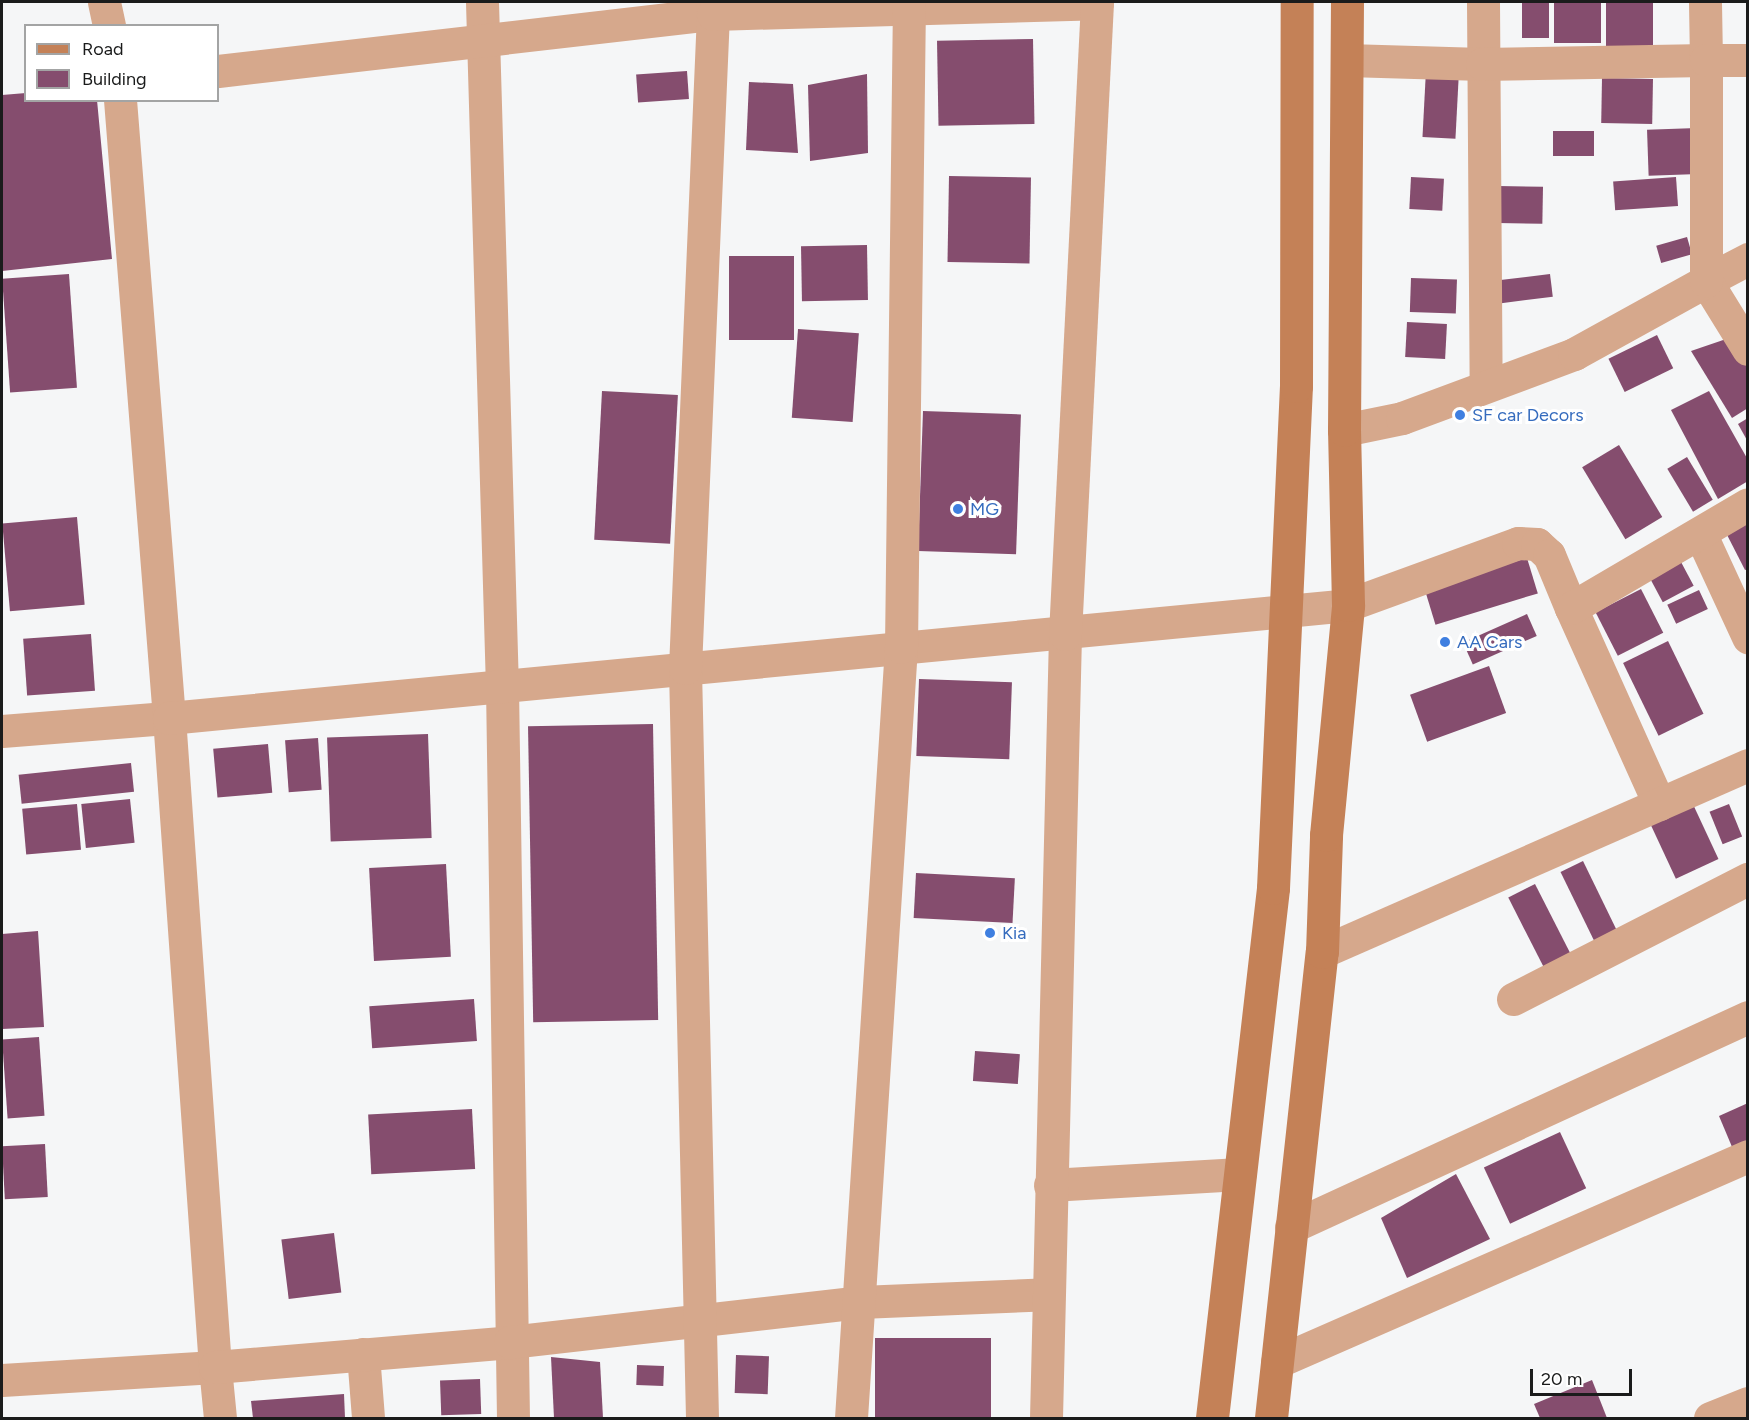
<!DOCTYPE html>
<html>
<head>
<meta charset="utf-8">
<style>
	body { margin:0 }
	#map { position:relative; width:1749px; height:1420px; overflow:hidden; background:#f5f6f7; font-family:Figtree,sans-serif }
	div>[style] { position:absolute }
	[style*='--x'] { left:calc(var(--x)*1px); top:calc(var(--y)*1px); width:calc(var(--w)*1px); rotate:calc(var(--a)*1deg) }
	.building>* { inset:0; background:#854d6e; transform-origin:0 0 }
	.minor>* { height:33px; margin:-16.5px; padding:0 16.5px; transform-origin:16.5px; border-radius:16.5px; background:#d6a88c }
	.secondary>* { height:33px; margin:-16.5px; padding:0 16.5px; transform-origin:16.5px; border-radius:16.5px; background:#c48157 }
	.dots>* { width:16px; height:16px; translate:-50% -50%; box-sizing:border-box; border:3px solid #fff; border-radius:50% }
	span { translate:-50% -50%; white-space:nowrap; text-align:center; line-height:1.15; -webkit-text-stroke:6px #fff; paint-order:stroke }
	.shop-label { font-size:18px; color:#366cbe }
	.left { translate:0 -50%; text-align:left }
	.frame { position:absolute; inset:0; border:3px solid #1a1b1b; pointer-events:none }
	.legend { position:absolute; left:24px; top:24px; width:195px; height:78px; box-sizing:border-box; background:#fff; border:2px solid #a3a4a4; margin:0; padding:8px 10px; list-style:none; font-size:18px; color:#1a1b1b }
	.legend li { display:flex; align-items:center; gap:12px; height:30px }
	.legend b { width:30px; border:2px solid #a3a4a4 }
	.scale { position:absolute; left:1530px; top:1369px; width:102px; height:27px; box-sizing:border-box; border:3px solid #1a1b1b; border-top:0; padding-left:8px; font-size:18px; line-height:21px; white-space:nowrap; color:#1a1b1b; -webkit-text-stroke:4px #fff; paint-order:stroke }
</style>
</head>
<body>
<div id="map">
	<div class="building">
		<div style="left:1522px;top:2px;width:27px;height:36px"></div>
		<div style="left:1554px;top:2px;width:47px;height:41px"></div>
		<div style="left:1606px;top:2px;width:47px;height:45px"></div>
		<div style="left:1033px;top:39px;width:85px;height:96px;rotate:89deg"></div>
		<div style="left:1426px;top:70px;width:33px;height:67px;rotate:3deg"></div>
		<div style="left:687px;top:71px;width:28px;height:51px;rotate:86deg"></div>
		<div style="clip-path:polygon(867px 74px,868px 153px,810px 161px,808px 85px)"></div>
		<div style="left:1602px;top:78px;width:51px;height:45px;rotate:1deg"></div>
		<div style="clip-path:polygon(749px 82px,793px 84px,798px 153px,746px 150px)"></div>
		<div style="clip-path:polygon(26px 93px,26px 100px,97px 100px,112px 259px,2px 271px,2px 95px)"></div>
		<div style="left:1697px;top:128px;width:46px;height:50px;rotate:88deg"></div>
		<div style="left:1553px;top:131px;width:41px;height:25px"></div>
		<div style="left:949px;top:176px;width:82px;height:86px;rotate:1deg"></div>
		<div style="left:1411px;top:177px;width:33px;height:32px;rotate:3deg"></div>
		<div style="left:1676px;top:177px;width:29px;height:63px;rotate:86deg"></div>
		<div style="left:1498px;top:186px;width:45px;height:37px;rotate:1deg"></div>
		<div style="left:1687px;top:237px;width:18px;height:32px;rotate:74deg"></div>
		<div style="left:867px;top:245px;width:55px;height:66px;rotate:89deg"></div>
		<div style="left:729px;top:256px;width:65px;height:84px"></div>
		<div style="left:69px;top:274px;width:114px;height:67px;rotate:86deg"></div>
		<div style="left:1550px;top:274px;width:23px;height:52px;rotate:83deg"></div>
		<div style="left:1411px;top:278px;width:46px;height:34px;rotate:2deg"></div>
		<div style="left:1407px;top:322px;width:40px;height:35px;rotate:3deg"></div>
		<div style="left:798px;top:329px;width:61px;height:89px;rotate:4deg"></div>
		<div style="left:1657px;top:335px;width:37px;height:54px;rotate:64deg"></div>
		<div style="clip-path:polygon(1732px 337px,1748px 364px,1748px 408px,1732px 418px,1691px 351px)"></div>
		<div style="left:602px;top:391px;width:76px;height:149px;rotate:3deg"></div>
		<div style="clip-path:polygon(1709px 391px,1748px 460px,1748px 481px,1718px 499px,1671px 410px)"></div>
		<div style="left:923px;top:411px;width:98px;height:140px;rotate:2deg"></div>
		<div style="clip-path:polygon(1748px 418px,1748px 442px,1738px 424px)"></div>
		<div style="left:1619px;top:445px;width:84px;height:43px;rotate:59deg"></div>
		<div style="left:1687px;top:457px;width:50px;height:23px;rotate:59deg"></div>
		<div style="clip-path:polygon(1748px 515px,1748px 569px,1745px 570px,1723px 527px)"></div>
		<div style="left:77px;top:517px;width:88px;height:75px;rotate:85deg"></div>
		<div style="left:1527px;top:558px;width:37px;height:107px;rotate:73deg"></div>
		<div style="left:1681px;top:562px;width:27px;height:35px;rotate:62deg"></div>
		<div style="left:1641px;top:589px;width:49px;height:51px;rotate:63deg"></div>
		<div style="left:1699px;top:590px;width:21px;height:35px;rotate:65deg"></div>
		<div style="left:1527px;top:614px;width:24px;height:70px;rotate:66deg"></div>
		<div style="left:91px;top:634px;width:57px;height:68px;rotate:86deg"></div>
		<div style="left:1668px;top:641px;width:81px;height:50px;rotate:64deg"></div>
		<div style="left:1489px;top:666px;width:50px;height:84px;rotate:70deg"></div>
		<div style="left:919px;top:679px;width:93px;height:77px;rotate:2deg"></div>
		<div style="left:653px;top:724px;width:296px;height:125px;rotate:89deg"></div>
		<div style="left:428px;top:734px;width:104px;height:101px;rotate:88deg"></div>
		<div style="left:318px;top:738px;width:52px;height:33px;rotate:86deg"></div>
		<div style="left:268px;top:744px;width:49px;height:55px;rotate:85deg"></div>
		<div style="left:131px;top:763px;width:29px;height:113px;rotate:84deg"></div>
		<div style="left:130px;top:799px;width:44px;height:49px;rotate:84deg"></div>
		<div style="left:1691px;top:800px;width:65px;height:47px;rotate:65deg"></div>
		<div style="left:77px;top:804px;width:46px;height:55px;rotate:85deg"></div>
		<div style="left:1729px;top:804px;width:35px;height:21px;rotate:68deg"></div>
		<div style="left:1583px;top:861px;width:85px;height:25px;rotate:64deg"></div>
		<div style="left:446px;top:864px;width:93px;height:77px;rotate:87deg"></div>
		<div style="left:916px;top:873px;width:99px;height:45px;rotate:3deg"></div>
		<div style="left:1535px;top:884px;width:85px;height:30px;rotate:63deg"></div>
		<div style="clip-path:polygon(38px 931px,44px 1027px,2px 1029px,2px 934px)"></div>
		<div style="left:474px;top:999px;width:42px;height:105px;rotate:86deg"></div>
		<div style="left:39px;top:1037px;width:79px;height:37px;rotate:86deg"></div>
		<div style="left:975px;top:1051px;width:45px;height:30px;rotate:4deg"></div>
		<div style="clip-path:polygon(1748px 1103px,1748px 1148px,1735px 1154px,1719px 1116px)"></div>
		<div style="left:472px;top:1109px;width:60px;height:104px;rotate:87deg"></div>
		<div style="left:1560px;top:1132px;width:62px;height:84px;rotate:65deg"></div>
		<div style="left:45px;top:1144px;width:53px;height:43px;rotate:87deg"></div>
		<div style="clip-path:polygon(1456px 1174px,1490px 1239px,1407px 1278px,1381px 1218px)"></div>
		<div style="left:334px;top:1233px;width:60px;height:53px;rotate:83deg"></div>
		<div style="left:991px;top:1338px;width:80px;height:116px;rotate:90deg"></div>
		<div style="left:736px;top:1355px;width:33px;height:38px;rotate:2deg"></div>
		<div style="clip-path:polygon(551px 1357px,600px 1362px,603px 1418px,554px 1418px)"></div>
		<div style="left:637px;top:1365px;width:27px;height:20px;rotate:2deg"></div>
		<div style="left:480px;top:1379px;width:35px;height:40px;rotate:88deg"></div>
		<div style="clip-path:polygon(1592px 1380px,1607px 1418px,1540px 1418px,1534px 1404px)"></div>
		<div style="clip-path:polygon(344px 1394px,345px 1418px,253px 1418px,251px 1401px)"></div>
	</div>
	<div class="minor">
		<div style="--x:104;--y:2;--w:25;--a:78"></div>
		<div style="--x:482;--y:2;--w:684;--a:88.33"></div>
		<div style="--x:502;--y:686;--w:732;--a:89.14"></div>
		<div style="--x:1483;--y:2;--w:384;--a:89.6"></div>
		<div style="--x:1347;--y:60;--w:135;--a:1.7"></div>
		<div style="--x:1482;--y:64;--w:224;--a:-1"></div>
		<div style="--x:1706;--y:60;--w:58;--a:-91"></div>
		<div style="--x:218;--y:71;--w:498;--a:-6.6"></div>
		<div style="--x:713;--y:14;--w:12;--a:-95"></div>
		<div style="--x:1748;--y:259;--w:47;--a:152.4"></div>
		<div style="--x:1706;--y:281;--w:80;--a:58.3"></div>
		<div style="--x:1344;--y:430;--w:59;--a:-11.7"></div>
		<div style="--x:1402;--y:418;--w:184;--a:-20.4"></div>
		<div style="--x:1574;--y:354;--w:151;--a:-28.9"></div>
		<div style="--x:1706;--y:281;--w:221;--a:-90"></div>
		<div style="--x:1706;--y:60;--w:42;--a:0"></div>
		<div style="--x:1700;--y:533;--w:115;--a:65.2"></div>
		<div style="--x:1571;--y:608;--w:215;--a:65.8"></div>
		<div style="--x:2;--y:731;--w:168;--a:-4.5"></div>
		<div style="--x:169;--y:718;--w:620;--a:-94.53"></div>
		<div style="--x:1322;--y:952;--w:465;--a:-23.7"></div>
		<div style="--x:1513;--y:999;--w:264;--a:-27.1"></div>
		<div style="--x:1050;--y:1185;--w:190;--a:-3.3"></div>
		<div style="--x:1291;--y:1227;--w:503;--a:-24.68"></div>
		<div style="--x:363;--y:1354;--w:64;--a:85.5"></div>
		<div style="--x:1277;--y:1362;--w:514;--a:-23.62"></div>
		<div style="--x:2;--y:1380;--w:213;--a:-3.5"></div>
		<div style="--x:215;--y:1367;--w:651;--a:-94.05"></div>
		<div style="--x:169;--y:718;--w:1184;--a:-5.47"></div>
		<div style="--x:1348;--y:605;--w:181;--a:-20"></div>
		<div style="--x:1518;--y:543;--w:19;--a:3"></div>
		<div style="--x:1537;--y:544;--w:16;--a:43"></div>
		<div style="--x:1549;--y:555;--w:57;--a:67.5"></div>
		<div style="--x:1571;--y:608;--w:205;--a:-30.4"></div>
		<div style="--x:220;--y:1418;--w:51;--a:-95.6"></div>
		<div style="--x:215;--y:1367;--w:296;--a:-4.8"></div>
		<div style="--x:510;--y:1342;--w:352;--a:-6.5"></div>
		<div style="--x:860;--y:1302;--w:187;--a:-2.4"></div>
		<div style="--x:702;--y:1418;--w:750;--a:-91.3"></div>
		<div style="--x:685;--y:668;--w:655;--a:-87.55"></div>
		<div style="--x:713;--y:14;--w:384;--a:-1.6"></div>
		<div style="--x:851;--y:1418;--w:773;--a:-86.29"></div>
		<div style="--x:901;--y:647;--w:645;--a:-89.29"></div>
		<div style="--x:1046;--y:1418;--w:784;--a:-88.61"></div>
		<div style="--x:1065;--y:634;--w:633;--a:-87.1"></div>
		<div style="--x:1710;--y:1418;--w:41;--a:-21.5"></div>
	</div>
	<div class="secondary">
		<div style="--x:1212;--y:1418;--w:533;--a:-83.43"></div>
		<div style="--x:1273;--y:888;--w:503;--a:-87.38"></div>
		<div style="--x:1296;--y:386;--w:384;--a:-89.9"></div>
		<div style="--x:1271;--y:1418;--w:469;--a:-83.8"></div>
		<div style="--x:1322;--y:952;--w:117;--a:-88"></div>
		<div style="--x:1326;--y:835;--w:231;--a:-84.5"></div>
		<div style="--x:1348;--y:605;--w:175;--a:-91.3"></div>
		<div style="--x:1344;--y:430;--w:428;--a:-89.6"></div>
	</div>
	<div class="dots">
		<div style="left:1460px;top:415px;background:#3f7fe0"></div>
		<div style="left:958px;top:509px;background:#3f7fe0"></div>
		<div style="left:1445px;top:642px;background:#3f7fe0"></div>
		<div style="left:990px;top:933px;background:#3f7fe0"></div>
	</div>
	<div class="shop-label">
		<span class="left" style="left:1472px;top:415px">SF car Decors</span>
		<span class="left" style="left:970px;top:509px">MG</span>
		<span class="left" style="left:1457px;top:642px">AA Cars</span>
		<span class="left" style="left:1002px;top:933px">Kia</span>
	</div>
	<div class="frame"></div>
	<ul class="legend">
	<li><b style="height:8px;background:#c48157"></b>Road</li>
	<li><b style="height:16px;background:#854d6e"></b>Building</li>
	</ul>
	<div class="scale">20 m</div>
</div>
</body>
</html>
